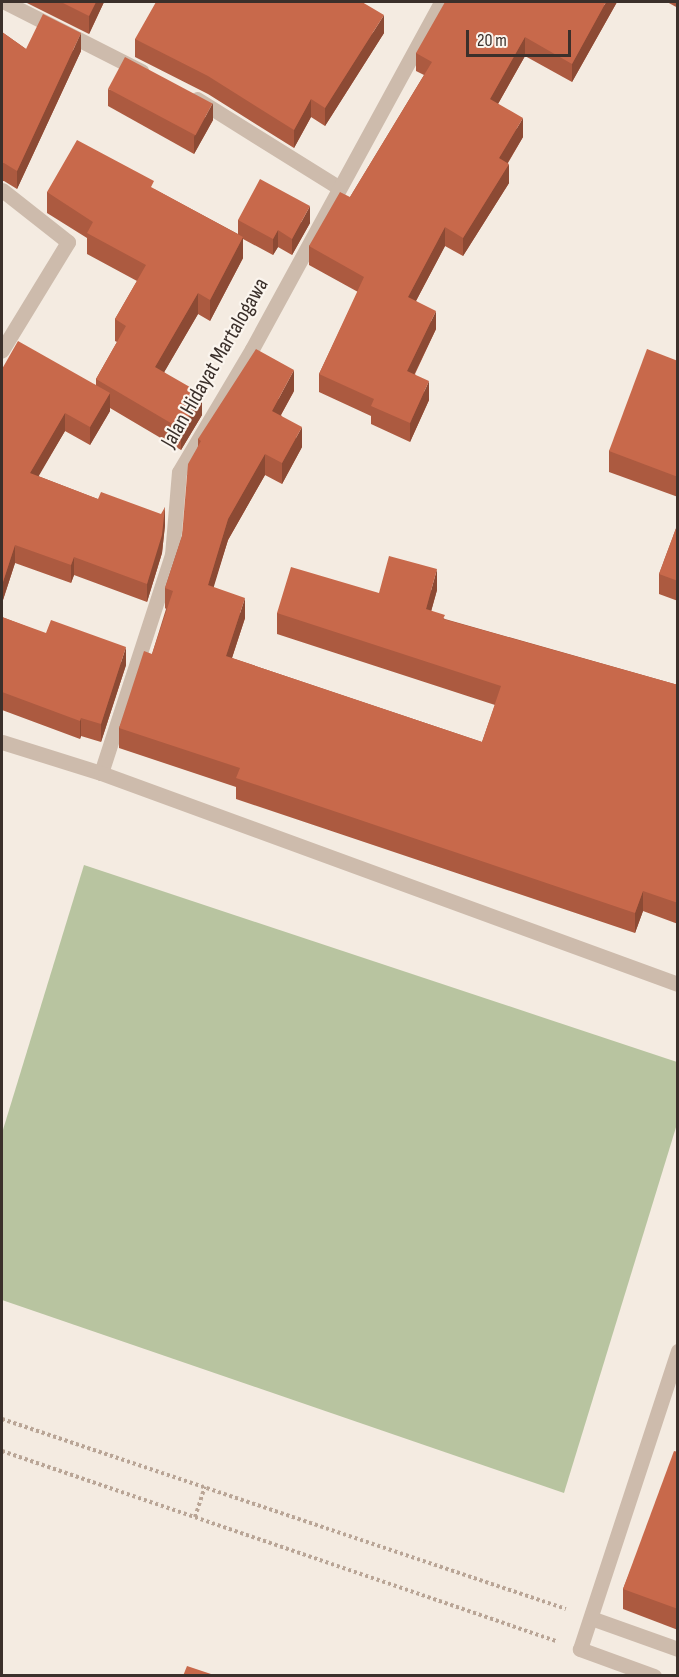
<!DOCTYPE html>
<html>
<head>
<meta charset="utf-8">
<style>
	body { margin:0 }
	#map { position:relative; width:679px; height:1677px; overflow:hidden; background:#f4ebe1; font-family:"Sofia Sans Condensed",sans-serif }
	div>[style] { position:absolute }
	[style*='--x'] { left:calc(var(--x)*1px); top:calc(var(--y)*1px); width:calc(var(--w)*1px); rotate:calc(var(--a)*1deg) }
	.green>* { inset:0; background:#b8c4a0 }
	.path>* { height:4px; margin-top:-2px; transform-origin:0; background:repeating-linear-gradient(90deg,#b9a596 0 3px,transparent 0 6px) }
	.minor>* { height:15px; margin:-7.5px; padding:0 7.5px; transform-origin:7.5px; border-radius:7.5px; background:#cdbbac }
	.tertiary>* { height:15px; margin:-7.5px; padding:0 7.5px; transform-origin:7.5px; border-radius:7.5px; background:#cdbbac }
	.wall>* { inset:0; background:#ac5a40 }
	.shaded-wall>* { inset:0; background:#8c4a34 }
	.building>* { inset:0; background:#c8694b; transform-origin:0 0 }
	span { translate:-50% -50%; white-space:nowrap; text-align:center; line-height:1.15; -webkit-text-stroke:4.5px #fbf5ee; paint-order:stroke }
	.street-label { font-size:22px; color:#3b302b }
	.frame { position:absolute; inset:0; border:3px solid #3b302b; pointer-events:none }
	.scale { position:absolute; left:466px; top:30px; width:105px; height:27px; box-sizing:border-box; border:3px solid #3b302b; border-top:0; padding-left:8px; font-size:18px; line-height:21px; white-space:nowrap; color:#3b302b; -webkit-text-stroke:4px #fbf5ee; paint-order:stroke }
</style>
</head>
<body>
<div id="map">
	<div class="green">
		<div style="clip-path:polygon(84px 865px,677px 1062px,677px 1124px,564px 1493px,2px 1300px,2px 1133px)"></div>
	</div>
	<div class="path">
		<div style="--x:2;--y:1419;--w:595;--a:18.62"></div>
		<div style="--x:2;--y:1451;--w:586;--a:18.93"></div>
		<div style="--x:195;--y:1517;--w:32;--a:-72"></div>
	</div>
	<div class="minor">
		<div style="--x:5;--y:2;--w:153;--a:26.9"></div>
		<div style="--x:197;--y:99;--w:166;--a:32"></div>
		<div style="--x:2;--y:190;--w:84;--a:38.2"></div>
		<div style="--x:68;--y:242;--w:127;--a:121.4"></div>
		<div style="--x:101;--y:773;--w:229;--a:-72"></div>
		<div style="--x:172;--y:555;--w:83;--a:-85.2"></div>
		<div style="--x:179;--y:472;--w:143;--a:-59.3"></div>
		<div style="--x:252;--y:349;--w:395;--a:-61.4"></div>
	</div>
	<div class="tertiary">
		<div style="--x:2;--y:742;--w:104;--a:17.4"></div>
		<div style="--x:101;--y:773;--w:614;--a:20.09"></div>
		<div style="--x:591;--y:1618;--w:92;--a:19.6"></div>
		<div style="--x:654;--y:1676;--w:79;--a:-160"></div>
		<div style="--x:580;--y:1649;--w:314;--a:-71.8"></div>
	</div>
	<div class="wall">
		<div style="clip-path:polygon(25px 2px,104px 2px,89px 34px)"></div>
		<div style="clip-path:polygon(617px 2px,572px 82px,525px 56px,498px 104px,523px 137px,508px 163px,509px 183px,463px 256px,445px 246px,416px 301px,436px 329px,415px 374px,429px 400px,410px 442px,371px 424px,371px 416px,319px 392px,319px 374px,358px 292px,309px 265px,309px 246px,350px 197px,424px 75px,416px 71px,416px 53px)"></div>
		<div style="clip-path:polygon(667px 2px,678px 2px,678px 8px)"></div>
		<div style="clip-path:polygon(2px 32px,26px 49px,81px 51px,17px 189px,4px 181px,2px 181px)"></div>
		<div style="clip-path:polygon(384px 33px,325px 126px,311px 117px,294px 148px,208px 94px,135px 57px,135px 39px)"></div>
		<div style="clip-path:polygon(108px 89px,213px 120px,194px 154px,108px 106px)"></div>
		<div style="clip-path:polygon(154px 189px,238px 234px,238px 220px,310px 223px,292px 255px,278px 247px,273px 255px,243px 239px,243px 258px,210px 321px,198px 314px,164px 372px,202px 415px,181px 450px,110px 408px,110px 411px,90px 445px,65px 431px,38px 476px,165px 525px,162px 553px,147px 602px,74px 575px,71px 583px,15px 563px,2px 603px,2px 369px,96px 385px,96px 379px,117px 342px,115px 341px,115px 319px,137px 281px,87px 254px,87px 238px,47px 213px,47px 192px)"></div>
		<div style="clip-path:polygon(678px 361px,678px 497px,609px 472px,609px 451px)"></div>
		<div style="clip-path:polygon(294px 391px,281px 415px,302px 447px,282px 484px,265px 475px,228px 540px,213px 587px,245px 618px,232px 658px,482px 742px,495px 705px,277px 634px,277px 613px,379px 593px,437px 590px,431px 611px,445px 619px,678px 685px,678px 924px,643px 911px,635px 933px,236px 799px,236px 787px,119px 748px,119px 728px,152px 654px,166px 609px,165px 608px,165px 588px,182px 536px,198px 446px,198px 439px)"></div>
		<div style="clip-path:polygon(678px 523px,678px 601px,659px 594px,659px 574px)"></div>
		<div style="clip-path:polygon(2px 617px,126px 665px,101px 742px,81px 736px,80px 739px,2px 710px)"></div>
		<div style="clip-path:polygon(678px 1452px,678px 1630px,623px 1609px,623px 1589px)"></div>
	</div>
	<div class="shaded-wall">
		<div style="clip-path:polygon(96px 2px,104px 2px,89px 34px,89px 16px)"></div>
		<div style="clip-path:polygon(606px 2px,617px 2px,572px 82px,572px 64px)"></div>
		<div style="clip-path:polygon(384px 15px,384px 33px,325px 126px,325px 108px)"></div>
		<div style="clip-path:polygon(81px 33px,81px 51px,17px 189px,17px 171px)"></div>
		<div style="clip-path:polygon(525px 37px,525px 56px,490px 118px,490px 99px)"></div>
		<div style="clip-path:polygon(311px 99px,311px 117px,294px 148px,294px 130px)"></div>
		<div style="clip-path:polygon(213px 103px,213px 120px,194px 154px,194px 137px)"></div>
		<div style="clip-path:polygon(523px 118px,523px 137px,499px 177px,499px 158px)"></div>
		<div style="clip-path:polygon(509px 164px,509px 183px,463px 256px,463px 238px)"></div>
		<div style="clip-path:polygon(310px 206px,310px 223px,292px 255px,292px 239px)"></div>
		<div style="clip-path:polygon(445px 227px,445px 246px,408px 316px,408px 297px)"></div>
		<div style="clip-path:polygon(278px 230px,278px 247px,273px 255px,273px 239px)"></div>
		<div style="clip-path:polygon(243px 237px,243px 258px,210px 321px,210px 300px)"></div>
		<div style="clip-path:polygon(198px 293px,198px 314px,155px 388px,155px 367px)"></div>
		<div style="clip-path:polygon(436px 311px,436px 329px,407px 389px,407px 371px)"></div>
		<div style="clip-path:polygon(294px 370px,294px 391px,272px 431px,272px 411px)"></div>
		<div style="clip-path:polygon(429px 381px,429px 400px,410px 442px,410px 423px)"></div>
		<div style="clip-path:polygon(110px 393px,110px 411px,90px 445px,90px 427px)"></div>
		<div style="clip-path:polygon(202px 394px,202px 415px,181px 450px,181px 429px)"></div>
		<div style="clip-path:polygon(65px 413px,65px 431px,30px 491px,30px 473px)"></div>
		<div style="clip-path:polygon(302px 427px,302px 447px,282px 484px,282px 463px)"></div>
		<div style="clip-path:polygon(265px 454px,265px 475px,228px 540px,208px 606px,208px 585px,228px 519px)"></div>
		<div style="clip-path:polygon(165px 507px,165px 525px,162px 553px,147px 602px,147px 584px)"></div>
		<div style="clip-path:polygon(15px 545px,15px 563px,2px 603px,2px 585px)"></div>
		<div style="clip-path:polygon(74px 557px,74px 575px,71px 583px,71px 565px)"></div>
		<div style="clip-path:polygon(437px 569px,437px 590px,426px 630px,426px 609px)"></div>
		<div style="clip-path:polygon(245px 598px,245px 618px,226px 676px,226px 656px)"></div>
		<div style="clip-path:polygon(126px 647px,126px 665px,101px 742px,101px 724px)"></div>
		<div style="clip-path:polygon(81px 718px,81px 736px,80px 739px,80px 721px)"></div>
		<div style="clip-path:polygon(643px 891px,643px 911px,635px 933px,635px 913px)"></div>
	</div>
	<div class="building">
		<div style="clip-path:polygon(61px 2px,96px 2px,89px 16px)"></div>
		<div style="clip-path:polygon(156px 2px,362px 2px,384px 15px,325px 108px,311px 99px,294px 130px,208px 76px,135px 39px)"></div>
		<div style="clip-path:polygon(445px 2px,606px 2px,572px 64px,525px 37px,490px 99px,523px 118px,499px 158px,509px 164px,463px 238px,445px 227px,408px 297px,436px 311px,407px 371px,429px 381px,410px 423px,371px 406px,374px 399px,319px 374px,364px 277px,309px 246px,340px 192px,350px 197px,432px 62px,416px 53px)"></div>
		<div style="clip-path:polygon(43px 14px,81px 33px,17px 171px,4px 163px,2px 163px,2px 32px,26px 49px)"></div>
		<div style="left:125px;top:57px;width:99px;height:36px;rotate:28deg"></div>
		<div style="clip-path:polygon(77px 140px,154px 181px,151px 187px,243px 237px,210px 300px,198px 293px,155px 367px,202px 394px,181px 429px,96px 379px,126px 326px,115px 319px,146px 265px,87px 233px,93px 222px,47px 192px)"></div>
		<div style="clip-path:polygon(260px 179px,310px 206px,292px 239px,278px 230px,273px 239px,238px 220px)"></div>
		<div style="clip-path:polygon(18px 341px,110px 393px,90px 427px,65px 413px,30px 473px,98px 499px,101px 492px,161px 514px,165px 507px,162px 535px,147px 584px,74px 557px,71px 565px,15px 545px,2px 585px,2px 369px)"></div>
		<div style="clip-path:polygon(256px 349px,294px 370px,272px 411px,302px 427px,282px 463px,265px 454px,228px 519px,208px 585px,245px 598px,226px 656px,482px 742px,501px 686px,277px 613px,291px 567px,379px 593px,389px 556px,437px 569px,426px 609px,445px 615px,443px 619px,678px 685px,678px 903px,643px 891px,635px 913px,236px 778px,240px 768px,119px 728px,144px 651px,152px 654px,173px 591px,165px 588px,182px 536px,188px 464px,201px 441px,198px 439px)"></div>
		<div style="clip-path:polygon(647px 349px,678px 361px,678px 477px,609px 451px)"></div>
		<div style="clip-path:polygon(678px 523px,678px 581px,659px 574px)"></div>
		<div style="clip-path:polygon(2px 617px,46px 633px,51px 620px,126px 647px,101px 724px,81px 718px,80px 721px,2px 692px)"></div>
		<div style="clip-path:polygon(674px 1451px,678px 1452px,678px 1609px,623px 1589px)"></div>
		<div style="clip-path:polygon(187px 1666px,217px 1676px,183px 1676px)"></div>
	</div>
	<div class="street-label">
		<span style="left:215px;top:363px;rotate:-60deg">Jalan Hidayat Martalogawa</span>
	</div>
	<div class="frame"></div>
	<div class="scale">20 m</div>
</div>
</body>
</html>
